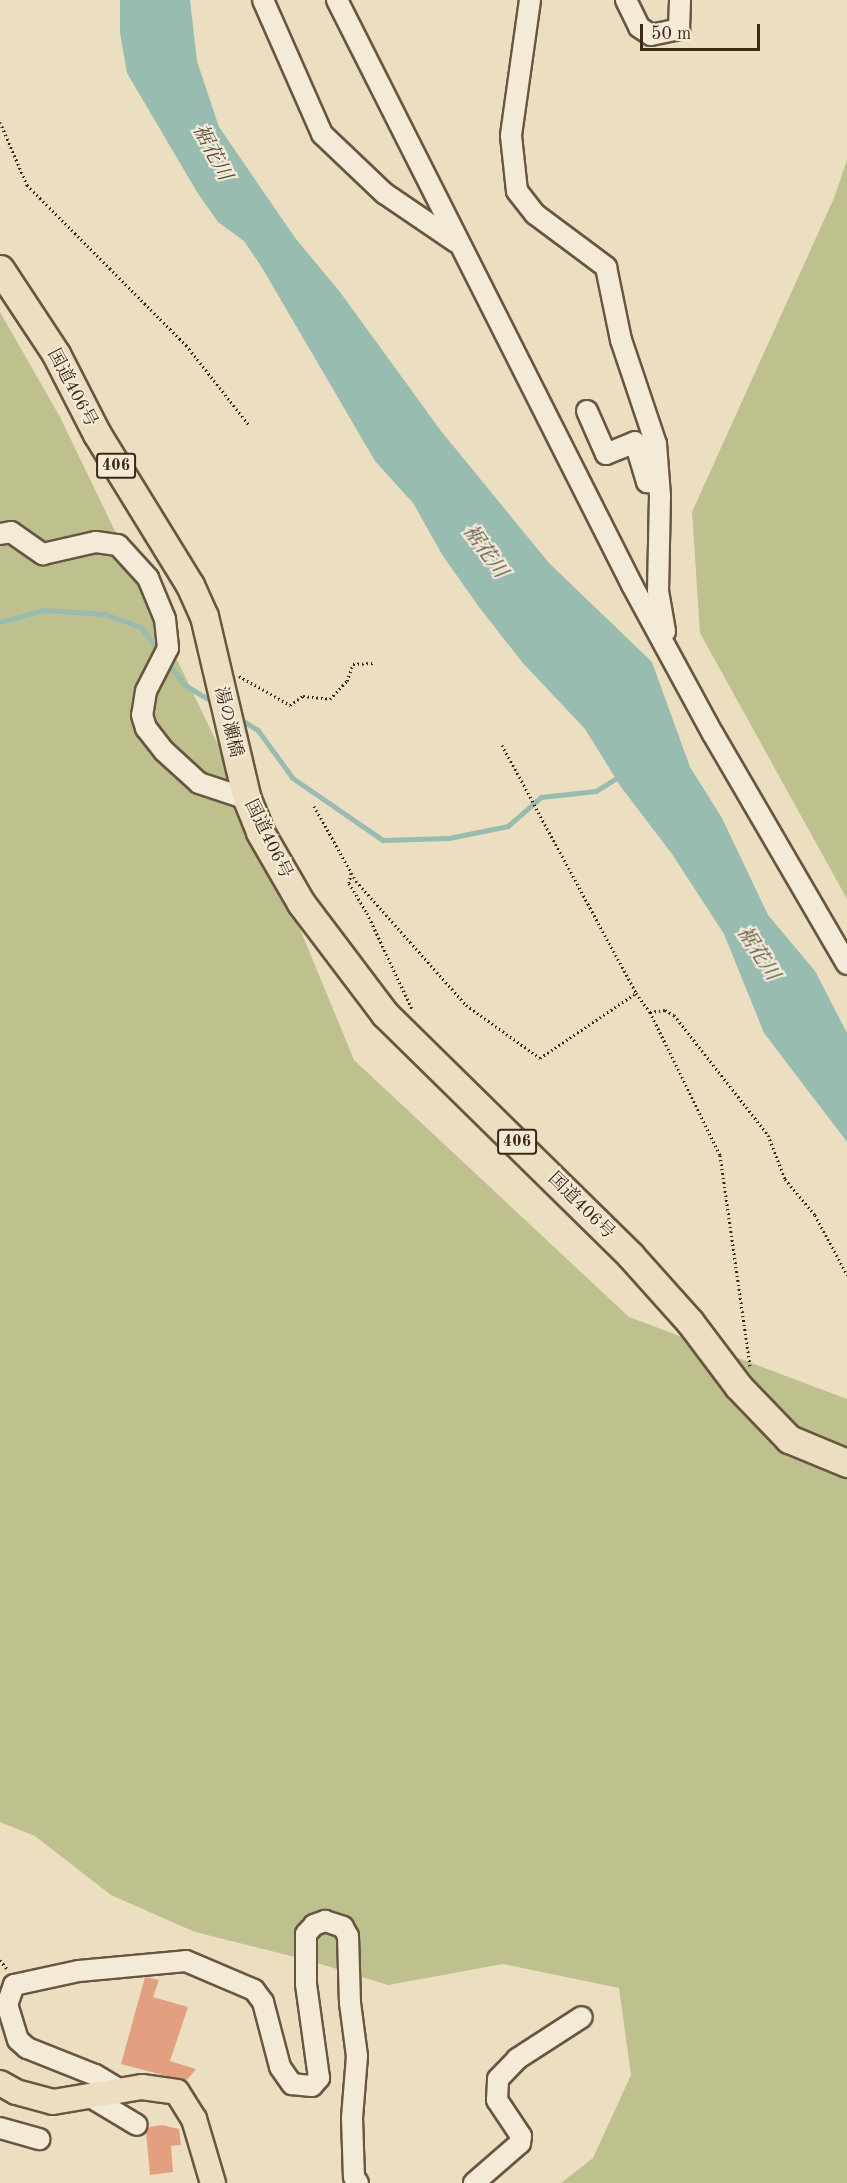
<!DOCTYPE html>
<html>
<head>
<meta charset="utf-8">
<style>
	body { margin:0 }
	#map { position:relative; width:847px; height:2183px; overflow:hidden; background:#ecdec1; font-family:"Old Standard TT","Noto Serif JP",serif }
	div>[style] { position:absolute }
	[style*='--x'] { left:calc(var(--x)*1px); top:calc(var(--y)*1px); width:calc(var(--w)*1px); rotate:calc(var(--a)*1deg) }
	.green>* { inset:0; background:#bec08e }
	.water>* { inset:0; background:#99bcb0 }
	.stream>* { height:4.5px; margin:-2.25px; padding:0 2.25px; transform-origin:2.25px; border-radius:2.25px; background:#99bcb0 }
	.building>* { inset:0; background:#e2a081 }
	.path>* { height:3px; margin-top:-1.5px; transform-origin:0; background:repeating-linear-gradient(90deg,#3d2816 0 1.5px,transparent 0 4.5px) }
	.roads { filter:drop-shadow(2px 0 #695641) drop-shadow(-2px 0 #695641) drop-shadow(0 2px #695641) drop-shadow(0 -2px #695641) }
	.minor>* { height:20px; margin:-10px; padding:0 10px; transform-origin:10px; border-radius:10px; background:#f3ead7 }
	.major>* { height:24px; margin:-12px; padding:0 12px; transform-origin:12px; border-radius:12px; background:#ecdec1 }
	.highway>* { height:27px; margin:-13.5px; padding:0 13.5px; transform-origin:13.5px; border-radius:13.5px; background:#ecdec1 }
	span { translate:-50% -50%; white-space:nowrap; text-align:center; line-height:1.15; -webkit-text-stroke:4.5px #f3ead7; paint-order:stroke }
	.shield-label span { padding:2px 4px; background:#f3ead7; border:2px solid; border-radius:4px; -webkit-text-stroke-width:0 }
	.shield-label { font-size:16px; color:#3d2816; font-weight:700 }
	.street-label { font-size:18px; color:#3d2816 }
	.water-label { font-size:20px; color:#544d3c; font-style:italic }
	.scale { position:absolute; left:640px; top:24px; width:120px; height:27px; box-sizing:border-box; border:3px solid #3d2816; border-top:0; padding-left:8px; font-size:18px; line-height:21px; white-space:nowrap; color:#3d2816; -webkit-text-stroke:4px #f3ead7; paint-order:stroke }
</style>
</head>
<body>
<div id="map">
	<div class="green">
		<div style="clip-path:polygon(847px 160px,847px 899px,700px 633px,692px 512px,834px 198px)"></div>
		<div style="clip-path:polygon(0 312px,60px 417px,260px 832px,354px 1060px,629px 1317px,847px 1399px,847px 2183px,561px 2183px,593px 2158px,631px 2075px,619px 1988px,503px 1964px,388px 1985px,311px 1961px,195px 1932px,111px 1895px,35px 1836px,0 1822px)"></div>
	</div>
	<div class="water">
		<div style="clip-path:polygon(120px 0,190px 0,197px 61px,219px 127px,296px 239px,340px 292px,441px 431px,549px 563px,652px 662px,690px 767px,722px 818px,768px 915px,815px 971px,847px 1033px,847px 1142px,764px 1033px,724px 934px,672px 854px,621px 787px,585px 729px,522px 662px,479px 607px,443px 556px,413px 503px,375px 461px,261px 266px,244px 241px,218px 222px,197px 192px,127px 73px,120px 33px)"></div>
	</div>
	<div class="stream">
		<div style="--x:0;--y:622;--w:46;--a:-15.3"></div>
		<div style="--x:44;--y:610;--w:61;--a:3.8"></div>
		<div style="--x:105;--y:614;--w:38;--a:20"></div>
		<div style="--x:141;--y:627;--w:33;--a:52"></div>
		<div style="--x:167;--y:662;--w:29;--a:52"></div>
		<div style="--x:185;--y:685;--w:35;--a:31"></div>
		<div style="--x:237;--y:717;--w:25;--a:32"></div>
		<div style="--x:258;--y:730;--w:59;--a:53.9"></div>
		<div style="--x:293;--y:778;--w:109;--a:34.6"></div>
		<div style="--x:383;--y:840;--w:66;--a:-1.7"></div>
		<div style="--x:449;--y:838;--w:60;--a:-11.5"></div>
		<div style="--x:508;--y:826;--w:44;--a:-41.3"></div>
		<div style="--x:541;--y:797;--w:55;--a:-6.2"></div>
		<div style="--x:596;--y:791;--w:28;--a:-32"></div>
	</div>
	<div class="building">
		<div style="clip-path:polygon(145px 1977px,159px 1980px,153px 1997px,188px 2007px,170px 2061px,196px 2069px,186px 2081px,121px 2064px)"></div>
		<div style="clip-path:polygon(162px 2125px,179px 2129px,181px 2145px,171px 2146px,173px 2172px,150px 2175px,146px 2132px,149px 2127px)"></div>
	</div>
	<div class="path">
		<div style="--x:0;--y:122;--w:69;--a:66.8"></div>
		<div style="--x:27;--y:185;--w:226;--a:45.2"></div>
		<div style="--x:186;--y:345;--w:102;--a:51.8"></div>
		<div style="--x:239;--y:676;--w:59;--a:29.6"></div>
		<div style="--x:290;--y:705;--w:16;--a:-35"></div>
		<div style="--x:303;--y:696;--w:27;--a:6"></div>
		<div style="--x:330;--y:699;--w:25;--a:-47"></div>
		<div style="--x:347;--y:681;--w:18;--a:-71"></div>
		<div style="--x:353;--y:664;--w:20;--a:-3"></div>
		<div style="--x:502;--y:745;--w:282;--a:61.6"></div>
		<div style="--x:636;--y:993;--w:24;--a:54"></div>
		<div style="--x:650;--y:1012;--w:159;--a:63.9"></div>
		<div style="--x:720;--y:1155;--w:214;--a:81.9"></div>
		<div style="--x:314;--y:806;--w:86;--a:60.8"></div>
		<div style="--x:356;--y:881;--w:166;--a:48.4"></div>
		<div style="--x:466;--y:1005;--w:91;--a:35.6"></div>
		<div style="--x:540;--y:1058;--w:116;--a:-34.1"></div>
		<div style="--x:351;--y:873;--w:10;--a:101"></div>
		<div style="--x:349;--y:883;--w:35;--a:59"></div>
		<div style="--x:367;--y:913;--w:106;--a:64.9"></div>
		<div style="--x:650;--y:1012;--w:15;--a:-8"></div>
		<div style="--x:665;--y:1010;--w:10;--a:29"></div>
		<div style="--x:674;--y:1015;--w:152;--a:51.9"></div>
		<div style="--x:768;--y:1135;--w:47;--a:68.9"></div>
		<div style="--x:785;--y:1179;--w:47;--a:50.2"></div>
		<div style="--x:815;--y:1215;--w:68;--a:61.9"></div>
		<div style="--x:0;--y:1960;--w:13;--a:51"></div>
	</div>
	<div class="roads">
		<div class="minor">
			<div style="--x:263;--y:0;--w:146;--a:66.2"></div>
			<div style="--x:322;--y:134;--w:86;--a:43.6"></div>
			<div style="--x:384;--y:193;--w:87;--a:34.2"></div>
			<div style="--x:337;--y:0;--w:655;--a:63.24"></div>
			<div style="--x:632;--y:585;--w:170;--a:61.5"></div>
			<div style="--x:713;--y:734;--w:266;--a:59.8"></div>
			<div style="--x:530;--y:0;--w:137;--a:98"></div>
			<div style="--x:511;--y:136;--w:55;--a:83.8"></div>
			<div style="--x:517;--y:191;--w:29;--a:52"></div>
			<div style="--x:535;--y:214;--w:89;--a:36.7"></div>
			<div style="--x:606;--y:267;--w:75;--a:78.4"></div>
			<div style="--x:621;--y:340;--w:110;--a:71.4"></div>
			<div style="--x:656;--y:444;--w:52;--a:85.6"></div>
			<div style="--x:660;--y:496;--w:95;--a:91.2"></div>
			<div style="--x:658;--y:591;--w:41;--a:80.1"></div>
			<div style="--x:626;--y:0;--w:30;--a:64"></div>
			<div style="--x:639;--y:27;--w:14;--a:34"></div>
			<div style="--x:651;--y:35;--w:29;--a:-12"></div>
			<div style="--x:679;--y:29;--w:29;--a:-88"></div>
			<div style="--x:587;--y:411;--w:47;--a:66.2"></div>
			<div style="--x:606;--y:454;--w:31;--a:-22"></div>
			<div style="--x:635;--y:442;--w:42;--a:73.3"></div>
			<div style="--x:647;--y:482;--w:12;--a:5"></div>
			<div style="--x:0;--y:534;--w:11;--a:-10"></div>
			<div style="--x:11;--y:532;--w:39;--a:35"></div>
			<div style="--x:43;--y:554;--w:54;--a:-12.8"></div>
			<div style="--x:96;--y:542;--w:22;--a:8"></div>
			<div style="--x:118;--y:545;--w:45;--a:47.7"></div>
			<div style="--x:148;--y:578;--w:44;--a:67.5"></div>
			<div style="--x:165;--y:619;--w:29;--a:84"></div>
			<div style="--x:168;--y:648;--w:48;--a:117.1"></div>
			<div style="--x:146;--y:691;--w:24;--a:99"></div>
			<div style="--x:142;--y:715;--w:14;--a:73"></div>
			<div style="--x:146;--y:728;--w:29;--a:52"></div>
			<div style="--x:164;--y:751;--w:47;--a:42.4"></div>
			<div style="--x:199;--y:783;--w:51;--a:18.4"></div>
			<div style="--x:122;--y:2091;--w:31;--a:-149"></div>
			<div style="--x:95;--y:2075;--w:73;--a:-158.3"></div>
			<div style="--x:27;--y:2048;--w:12;--a:-138"></div>
			<div style="--x:18;--y:2040;--w:37;--a:-107"></div>
			<div style="--x:7;--y:2005;--w:21;--a:-71"></div>
			<div style="--x:14;--y:1985;--w:66;--a:-12.2"></div>
			<div style="--x:79;--y:1971;--w:107;--a:-5.3"></div>
			<div style="--x:186;--y:1961;--w:74;--a:23.1"></div>
			<div style="--x:254;--y:1990;--w:15;--a:53"></div>
			<div style="--x:263;--y:2002;--w:67;--a:75.3"></div>
			<div style="--x:280;--y:2067;--w:21;--a:55"></div>
			<div style="--x:292;--y:2084;--w:20;--a:6"></div>
			<div style="--x:312;--y:2086;--w:11;--a:-49"></div>
			<div style="--x:319;--y:2078;--w:95;--a:-97.9"></div>
			<div style="--x:306;--y:1984;--w:50;--a:-90"></div>
			<div style="--x:306;--y:1934;--w:12;--a:-48"></div>
			<div style="--x:314;--y:1925;--w:12;--a:-20"></div>
			<div style="--x:325;--y:1921;--w:19;--a:18"></div>
			<div style="--x:343;--y:1927;--w:10;--a:61"></div>
			<div style="--x:348;--y:1936;--w:67;--a:88.3"></div>
			<div style="--x:350;--y:2003;--w:53;--a:82.5"></div>
			<div style="--x:357;--y:2056;--w:62;--a:94.6"></div>
			<div style="--x:352;--y:2118;--w:59;--a:88.1"></div>
			<div style="--x:354;--y:2177;--w:7;--a:56"></div>
			<div style="--x:92;--y:2098;--w:52;--a:31"></div>
			<div style="--x:0;--y:2128;--w:41;--a:15.8"></div>
			<div style="--x:474;--y:2183;--w:61;--a:-41"></div>
			<div style="--x:520;--y:2143;--w:7;--a:-82"></div>
			<div style="--x:521;--y:2136;--w:43;--a:-123.7"></div>
			<div style="--x:497;--y:2100;--w:21;--a:-87"></div>
			<div style="--x:498;--y:2079;--w:28;--a:-46"></div>
			<div style="--x:517;--y:2059;--w:77;--a:-32.9"></div>
		</div>
		<div class="major">
			<div style="--x:0;--y:2083;--w:18;--a:29"></div>
			<div style="--x:16;--y:2092;--w:38;--a:15"></div>
			<div style="--x:53;--y:2102;--w:90;--a:-9.6"></div>
			<div style="--x:142;--y:2087;--w:35;--a:8"></div>
			<div style="--x:177;--y:2092;--w:32;--a:58"></div>
			<div style="--x:194;--y:2119;--w:67;--a:73.5"></div>
		</div>
		<div class="highway">
			<div style="--x:0;--y:269;--w:102;--a:56.6"></div>
			<div style="--x:56;--y:354;--w:90;--a:62.9"></div>
			<div style="--x:97;--y:434;--w:177;--a:58.4"></div>
			<div style="--x:190;--y:585;--w:34;--a:66"></div>
			<div style="--x:204;--y:616;--w:188;--a:76.8"></div>
			<div style="--x:247;--y:799;--w:35;--a:68"></div>
			<div style="--x:260;--y:832;--w:82;--a:60"></div>
			<div style="--x:301;--y:903;--w:139;--a:52.9"></div>
			<div style="--x:385;--y:1014;--w:344;--a:44.5"></div>
			<div style="--x:630;--y:1255;--w:90;--a:48.2"></div>
			<div style="--x:690;--y:1322;--w:80;--a:53.1"></div>
			<div style="--x:738;--y:1386;--w:74;--a:46.1"></div>
			<div style="--x:789;--y:1439;--w:63;--a:22.5"></div>
		</div>
	</div>
	<div class="shield-label">
		<span style="left:116px;top:466px">406</span>
		<span style="left:517px;top:1142px">406</span>
	</div>
	<div class="street-label">
		<span style="left:72px;top:388px;rotate:62deg">国道406号</span>
		<span style="left:228px;top:722px;rotate:77deg">湯の瀬橋</span>
		<span style="left:268px;top:839px;rotate:64deg">国道406号</span>
		<span style="left:581px;top:1206px;rotate:45deg">国道406号</span>
	</div>
	<div class="water-label">
		<span style="left:211px;top:153px;rotate:62deg">裾花川</span>
		<span style="left:484px;top:552px;rotate:54deg">裾花川</span>
		<span style="left:757px;top:954px;rotate:57deg">裾花川</span>
	</div>
	<div class="scale">50 m</div>
</div>
</body>
</html>
